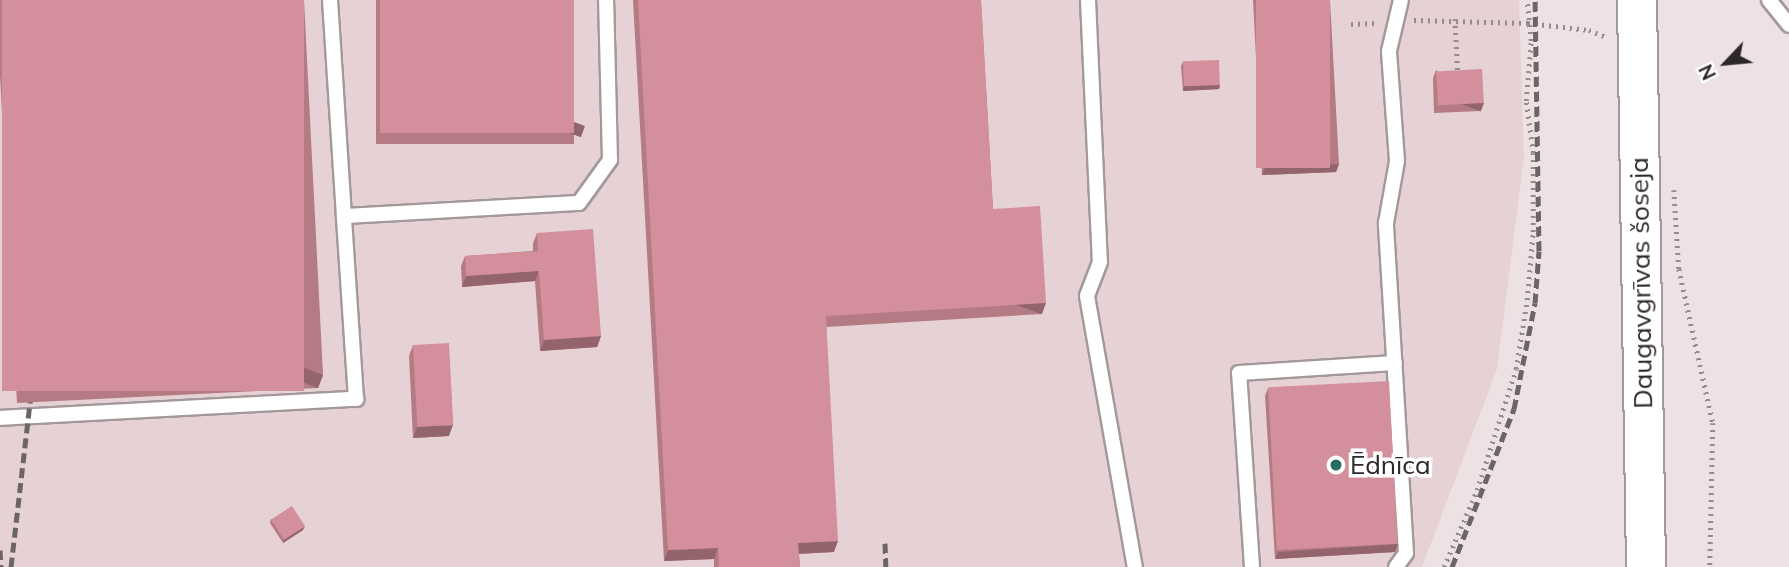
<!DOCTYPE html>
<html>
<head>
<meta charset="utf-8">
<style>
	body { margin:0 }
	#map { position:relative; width:1789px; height:567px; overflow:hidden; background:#ede1e3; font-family:Mulish,sans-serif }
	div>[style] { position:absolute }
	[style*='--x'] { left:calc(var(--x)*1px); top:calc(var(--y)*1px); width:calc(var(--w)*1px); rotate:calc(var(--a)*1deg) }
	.built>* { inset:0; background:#e6d2d5 }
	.path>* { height:4.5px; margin-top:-2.25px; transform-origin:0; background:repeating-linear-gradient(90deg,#938b8c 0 2px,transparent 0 7px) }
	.roads { filter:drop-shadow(2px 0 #a3989a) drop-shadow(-2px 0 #a3989a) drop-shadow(0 2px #a3989a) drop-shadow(0 -2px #a3989a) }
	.lane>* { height:14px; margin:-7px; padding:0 7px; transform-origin:7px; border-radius:7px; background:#fff }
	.secondary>* { height:38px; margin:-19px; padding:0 19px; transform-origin:19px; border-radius:19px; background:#fff }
	.rail>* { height:5px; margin-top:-2.5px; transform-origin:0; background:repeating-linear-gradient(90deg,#6c6566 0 10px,transparent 0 15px) }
	.wall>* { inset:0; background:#b57b85; transform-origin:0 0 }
	.shaded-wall>* { inset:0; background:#94646c; transform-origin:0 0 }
	.building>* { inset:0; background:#d38f9b; transform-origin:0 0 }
	.dots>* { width:19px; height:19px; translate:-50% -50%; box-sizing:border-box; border:4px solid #fff; border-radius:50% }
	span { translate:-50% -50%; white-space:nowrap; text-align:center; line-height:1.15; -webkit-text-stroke:7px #fff; paint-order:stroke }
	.street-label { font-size:26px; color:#2c2728 }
	.poi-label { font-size:26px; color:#2c2728 }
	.left { translate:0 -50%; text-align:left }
	.north { position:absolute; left:1691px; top:28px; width:70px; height:70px; -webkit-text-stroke:5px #fff; paint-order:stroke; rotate:244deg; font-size:19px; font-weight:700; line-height:28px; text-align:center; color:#2c2728 }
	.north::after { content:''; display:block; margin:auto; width:24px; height:32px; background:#2c2728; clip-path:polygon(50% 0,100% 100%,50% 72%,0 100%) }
</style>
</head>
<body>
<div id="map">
	<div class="built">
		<div style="clip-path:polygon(0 0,1519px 0,1524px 157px,1497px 369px,1422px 567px,0 567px)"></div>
	</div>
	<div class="path">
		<div style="--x:1455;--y:19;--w:53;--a:86.8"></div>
		<div style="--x:1414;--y:20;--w:114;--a:1.5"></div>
		<div style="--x:1528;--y:23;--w:61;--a:6.5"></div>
		<div style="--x:1589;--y:30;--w:18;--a:22"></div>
		<div style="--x:1351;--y:24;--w:26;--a:-2"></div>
		<div style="--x:1674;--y:190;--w:79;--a:86.4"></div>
		<div style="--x:1679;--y:269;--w:158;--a:77.6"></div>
		<div style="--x:1713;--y:423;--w:144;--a:91.2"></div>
		<div style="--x:1444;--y:567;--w:84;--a:-66.8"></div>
		<div style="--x:1477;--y:490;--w:127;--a:-72.1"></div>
		<div style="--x:1516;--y:369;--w:70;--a:-80.9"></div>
		<div style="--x:1527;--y:300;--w:68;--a:-85"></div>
		<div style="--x:1533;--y:232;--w:79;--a:-90"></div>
		<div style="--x:1533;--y:153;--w:52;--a:-97.7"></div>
		<div style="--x:1526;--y:101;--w:60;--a:-85.2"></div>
		<div style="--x:1531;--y:41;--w:41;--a:-95.6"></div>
	</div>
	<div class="roads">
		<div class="lane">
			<div style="--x:330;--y:0;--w:216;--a:86.3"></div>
			<div style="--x:1088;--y:0;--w:262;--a:87.4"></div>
			<div style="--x:1100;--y:262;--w:36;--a:111"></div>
			<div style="--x:1087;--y:296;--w:275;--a:80"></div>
			<div style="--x:1769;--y:0;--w:32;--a:51"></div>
			<div style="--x:0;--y:418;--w:357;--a:-3.1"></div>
			<div style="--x:356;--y:399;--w:183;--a:-93.8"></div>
			<div style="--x:344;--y:216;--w:235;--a:-3.2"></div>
			<div style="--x:579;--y:203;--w:53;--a:-54.2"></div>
			<div style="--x:610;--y:160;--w:160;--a:-91.4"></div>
			<div style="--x:1252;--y:567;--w:194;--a:-93.8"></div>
			<div style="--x:1239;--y:373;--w:156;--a:-3.7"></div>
			<div style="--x:1396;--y:567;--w:17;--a:-54"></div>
			<div style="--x:1406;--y:553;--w:331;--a:-93.5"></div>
			<div style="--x:1386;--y:223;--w:63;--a:-79.9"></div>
			<div style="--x:1397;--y:161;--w:110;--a:-94.2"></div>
			<div style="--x:1389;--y:51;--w:52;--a:-76.8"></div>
		</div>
		<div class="secondary">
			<div style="--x:1637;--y:0;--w:567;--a:89.09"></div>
		</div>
	</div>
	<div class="rail">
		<div style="--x:885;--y:543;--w:24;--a:88"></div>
		<div style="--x:0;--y:550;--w:17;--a:87"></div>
		<div style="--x:11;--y:567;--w:183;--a:-83.4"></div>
		<div style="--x:1452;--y:567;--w:170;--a:-68.6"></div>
		<div style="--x:1514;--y:409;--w:108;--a:-78.8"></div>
		<div style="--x:1535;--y:303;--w:52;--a:-85.6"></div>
		<div style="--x:1539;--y:251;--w:251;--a:-90.9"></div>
	</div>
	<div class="wall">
		<div style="clip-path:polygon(0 0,304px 0,323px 375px,318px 388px,17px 403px,0 75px)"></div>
		<div style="left:376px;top:0;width:198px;height:144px"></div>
		<div style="clip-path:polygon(633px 0,981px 0,993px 209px,1042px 314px,826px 327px,834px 552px,799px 554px,800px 567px,714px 567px,714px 559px,664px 561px)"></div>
		<div style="clip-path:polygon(1253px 0,1330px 0,1339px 164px,1336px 172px,1262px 175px)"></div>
		<div style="clip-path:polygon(1183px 62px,1220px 85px,1219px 89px,1183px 91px,1181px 66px)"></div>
		<div style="clip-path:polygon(1436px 70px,1481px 111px,1434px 113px,1433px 78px)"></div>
		<div style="clip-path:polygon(537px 233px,601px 336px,597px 347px,540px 351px,535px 281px,462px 287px,461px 266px,465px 256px,533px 251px,533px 243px)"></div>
		<div style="clip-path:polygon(413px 345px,449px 436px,413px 438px,409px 356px)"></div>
		<div style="clip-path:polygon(1268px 388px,1398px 544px,1395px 552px,1275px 559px,1265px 396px)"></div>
		<div style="clip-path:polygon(271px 519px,303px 530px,283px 543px,270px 523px)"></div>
	</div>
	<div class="shaded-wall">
		<div style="clip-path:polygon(1220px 85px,1219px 89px,1183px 91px,1184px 86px)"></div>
		<div style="left:1484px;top:103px;width:9px;height:47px;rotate:111deg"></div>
		<div style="left:585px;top:126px;width:12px;height:195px;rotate:110deg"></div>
		<div style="clip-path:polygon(1339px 164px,1336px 172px,1262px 175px,1265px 168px)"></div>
		<div style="clip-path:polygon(539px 271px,535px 281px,462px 287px,466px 276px)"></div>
		<div style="left:1046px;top:303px;width:12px;height:220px;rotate:110deg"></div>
		<div style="clip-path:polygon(601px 336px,597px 347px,540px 351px,544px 340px)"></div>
		<div style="left:323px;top:375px;width:14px;height:301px;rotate:111deg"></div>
		<div style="clip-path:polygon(453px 425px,449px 436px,413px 438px,417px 427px)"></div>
		<div style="clip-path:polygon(305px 526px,303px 530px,283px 543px,284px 539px)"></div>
		<div style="clip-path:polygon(838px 541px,834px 552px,794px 554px,798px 543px)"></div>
		<div style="clip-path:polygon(1398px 544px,1395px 552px,1275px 559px,1278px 552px)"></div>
		<div style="clip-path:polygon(718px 548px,714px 559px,664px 561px,668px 550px)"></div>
	</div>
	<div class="building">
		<div style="left:2px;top:0;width:302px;height:391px"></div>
		<div style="left:380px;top:0;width:194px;height:133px"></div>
		<div style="clip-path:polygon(638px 0,981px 0,993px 209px,1040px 206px,1046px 303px,826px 316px,838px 541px,798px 543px,800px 567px,719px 567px,718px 548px,668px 550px)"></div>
		<div style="left:1256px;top:0;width:74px;height:168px"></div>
		<div style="left:1219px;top:60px;width:25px;height:36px;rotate:88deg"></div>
		<div style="left:1482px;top:69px;width:34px;height:46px;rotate:87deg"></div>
		<div style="clip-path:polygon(593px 229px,601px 336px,544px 340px,539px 271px,466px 276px,465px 256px,538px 251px,537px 233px)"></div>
		<div style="left:449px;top:343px;width:82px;height:36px;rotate:87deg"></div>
		<div style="left:1389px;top:381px;width:163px;height:121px;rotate:87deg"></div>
		<div style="left:292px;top:506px;width:24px;height:25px;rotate:57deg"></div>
	</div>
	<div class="dots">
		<div style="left:1336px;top:465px;background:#296e61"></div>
	</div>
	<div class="street-label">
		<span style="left:1641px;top:283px;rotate:-91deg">Daugavgrīvas šoseja</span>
	</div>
	<div class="poi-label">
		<span class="left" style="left:1350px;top:465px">Ēdnīca</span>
	</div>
	<div class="north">N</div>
</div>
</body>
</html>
